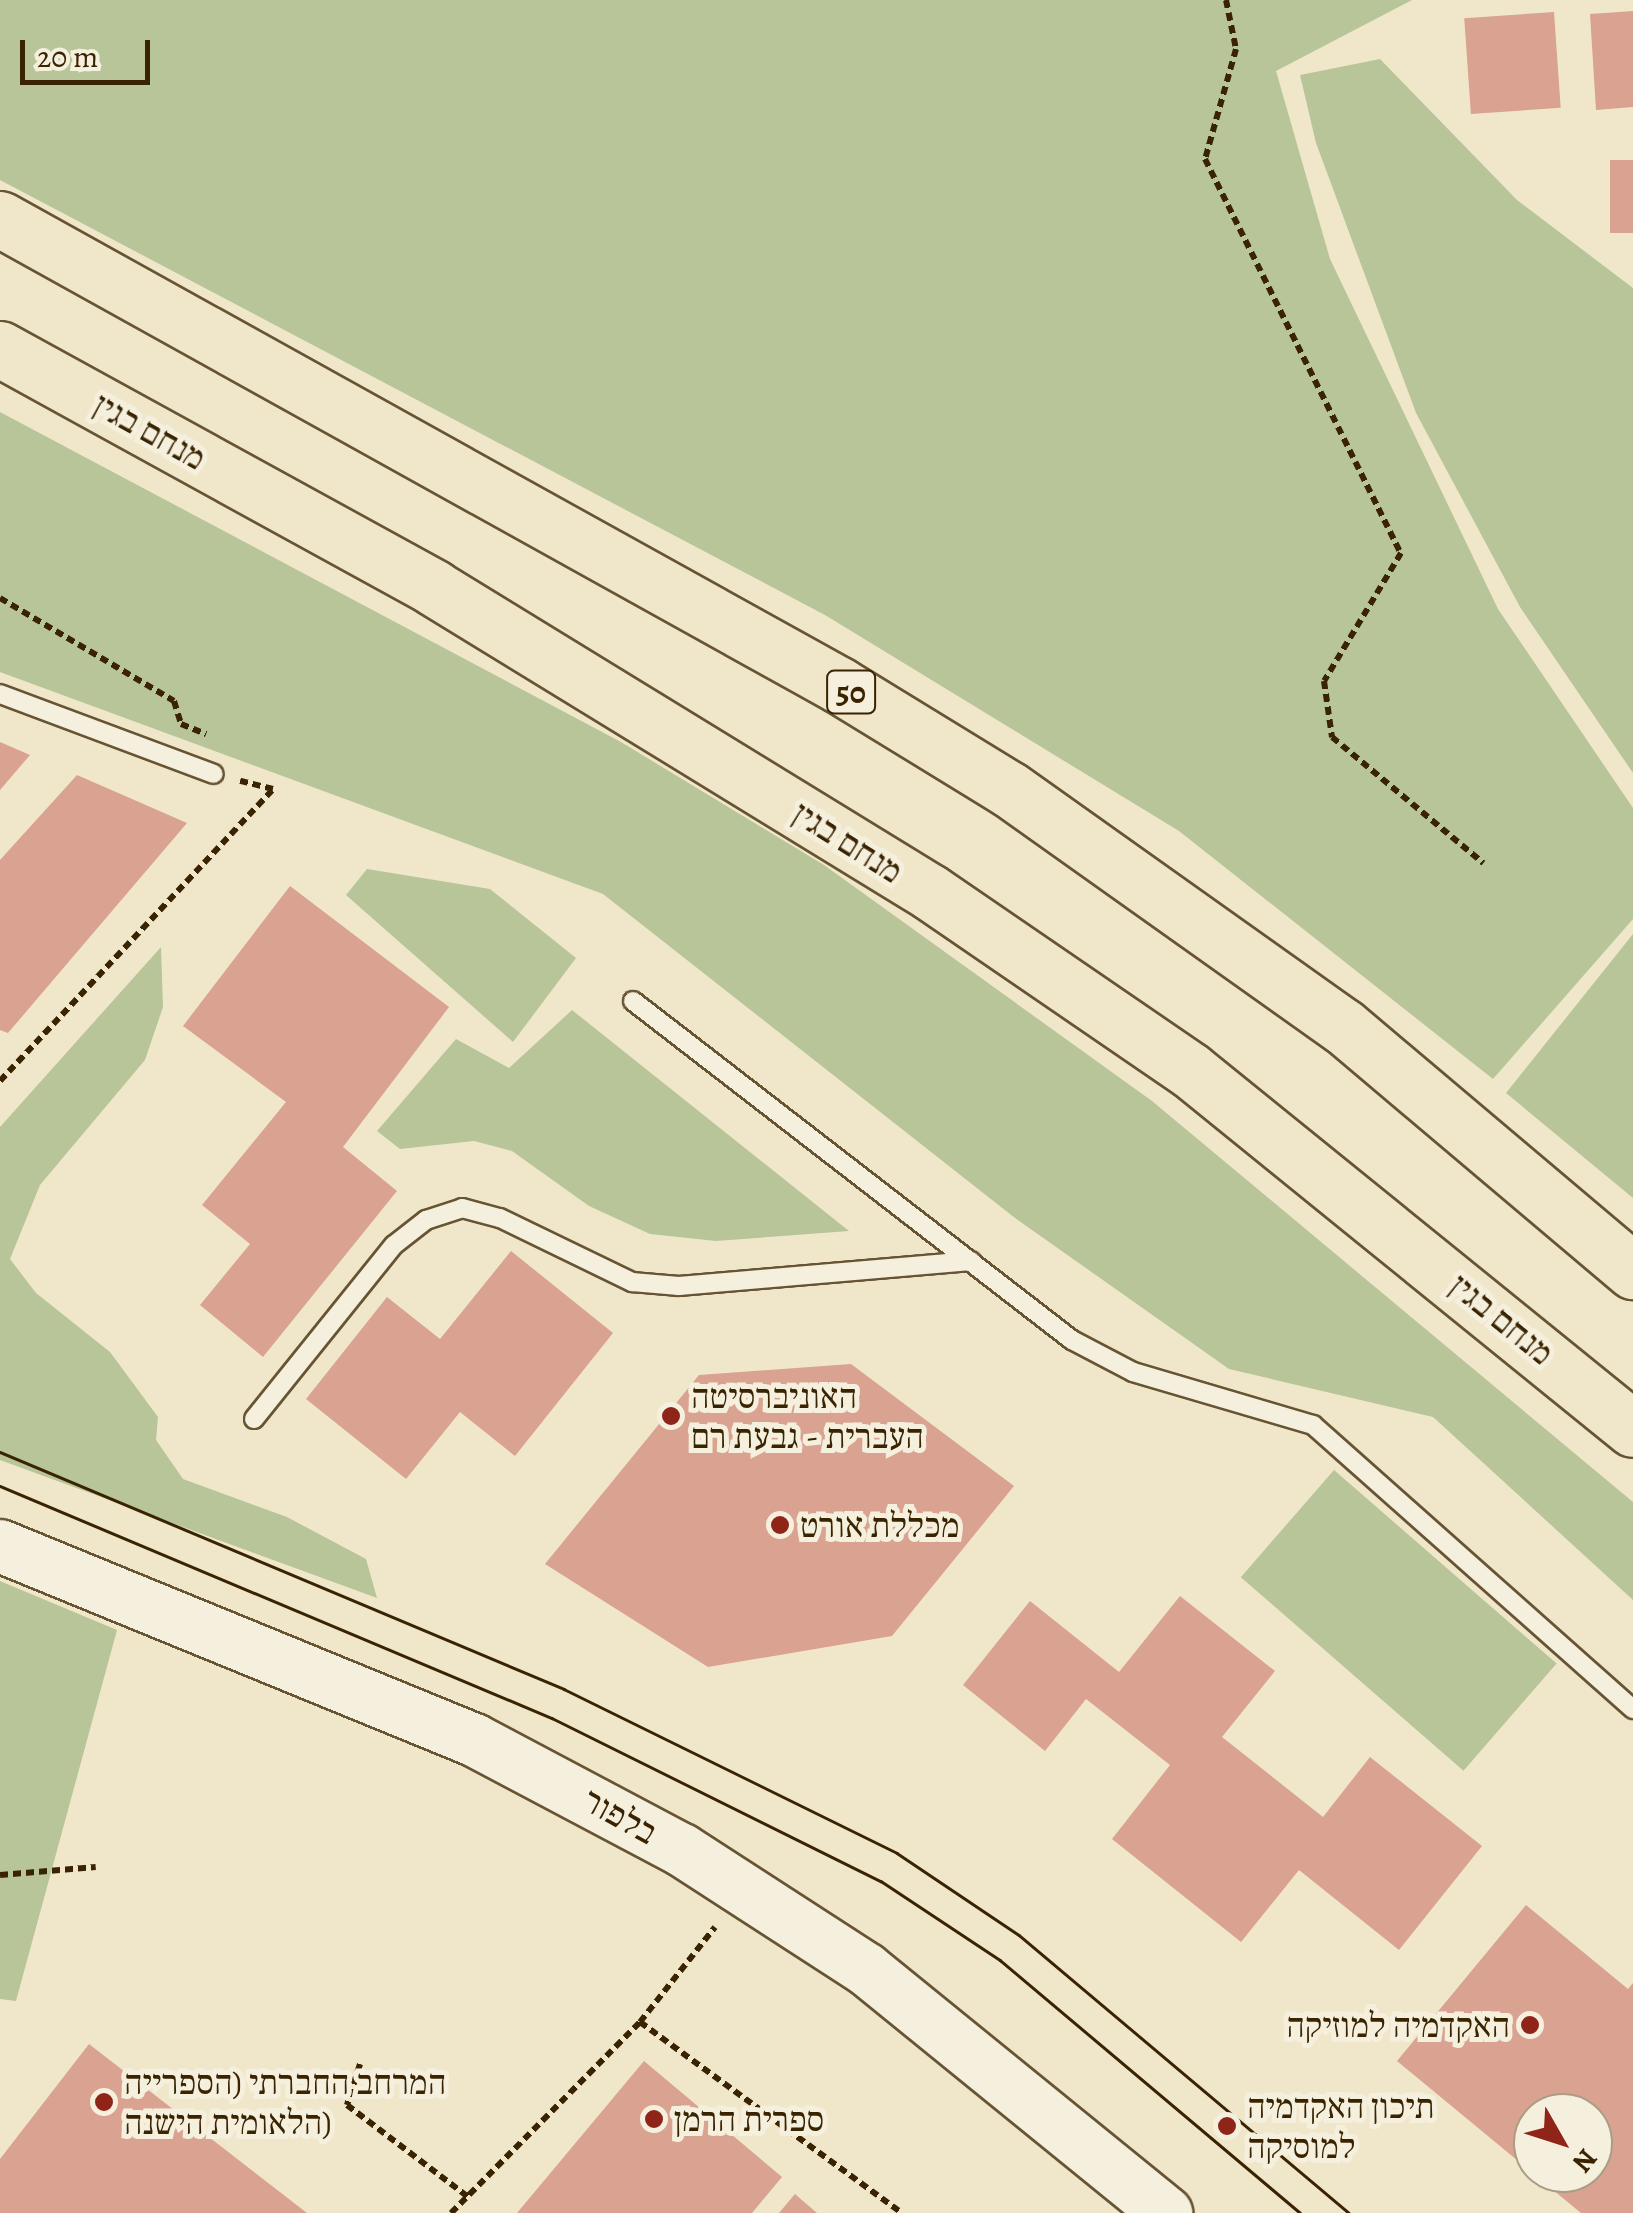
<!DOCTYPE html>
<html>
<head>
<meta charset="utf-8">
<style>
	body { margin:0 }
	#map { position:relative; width:1633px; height:2213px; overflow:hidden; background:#f0e7cb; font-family:Alegreya,"Frank Ruhl Libre",serif }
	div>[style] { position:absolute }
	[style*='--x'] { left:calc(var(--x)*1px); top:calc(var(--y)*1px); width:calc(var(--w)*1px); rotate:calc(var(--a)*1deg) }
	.green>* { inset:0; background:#b8c598; transform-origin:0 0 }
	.building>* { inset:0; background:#d9a291; transform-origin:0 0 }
	.path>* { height:6px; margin-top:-3px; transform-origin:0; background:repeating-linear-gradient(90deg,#392300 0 8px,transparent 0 13px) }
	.roads { filter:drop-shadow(2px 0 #675433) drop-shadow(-2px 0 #675433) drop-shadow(0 2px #675433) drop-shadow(0 -2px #675433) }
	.lane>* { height:18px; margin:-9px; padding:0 9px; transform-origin:9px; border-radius:9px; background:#f5efdd }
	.secondary>* { height:52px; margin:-26px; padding:0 26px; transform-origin:26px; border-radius:26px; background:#f5efdd }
	.highway>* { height:55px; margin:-27.5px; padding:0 27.5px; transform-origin:27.5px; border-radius:27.5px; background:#f0e7cb }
	.tram>* { height:2.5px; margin:-1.25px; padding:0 1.25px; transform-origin:1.25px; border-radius:1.25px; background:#392300 }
	.dots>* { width:28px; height:28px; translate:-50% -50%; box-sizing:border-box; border:5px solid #f5efdd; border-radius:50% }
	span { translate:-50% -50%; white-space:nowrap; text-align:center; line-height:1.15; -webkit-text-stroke:10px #f5efdd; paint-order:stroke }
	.shield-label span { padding:2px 8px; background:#f5efdd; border:2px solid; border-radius:8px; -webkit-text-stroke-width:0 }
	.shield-label { font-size:32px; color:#392300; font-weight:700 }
	.street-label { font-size:35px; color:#392300 }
	.poi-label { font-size:35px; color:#392300 }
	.left { translate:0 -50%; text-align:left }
	.right { translate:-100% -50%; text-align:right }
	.north { position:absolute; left:1513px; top:2093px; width:100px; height:100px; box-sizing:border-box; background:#f5efdd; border:2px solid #aa9d85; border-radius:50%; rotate:129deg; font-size:28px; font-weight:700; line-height:40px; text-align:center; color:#392300 }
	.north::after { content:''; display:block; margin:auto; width:35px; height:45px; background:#8f2418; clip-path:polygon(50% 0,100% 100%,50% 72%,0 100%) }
	.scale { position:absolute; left:20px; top:40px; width:130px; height:45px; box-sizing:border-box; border:5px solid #392300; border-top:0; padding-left:12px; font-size:30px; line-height:35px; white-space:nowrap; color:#392300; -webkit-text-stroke:8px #f5efdd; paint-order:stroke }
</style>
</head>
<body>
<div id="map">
	<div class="green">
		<div style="clip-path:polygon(0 0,1412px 0,1276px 71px,1330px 259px,1498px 609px,1633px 808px,1633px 919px,1493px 1079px,1179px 831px,825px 615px,0 180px)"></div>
		<div style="clip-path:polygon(1380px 59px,1517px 200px,1633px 288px,1633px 773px,1520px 607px,1416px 413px,1316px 143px,1300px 75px)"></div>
		<div style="clip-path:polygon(0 412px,621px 742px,824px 865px,1152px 1101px,1633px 1502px,1633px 1600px,1433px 1417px,1229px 1369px,1015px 1218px,603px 894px,0 672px)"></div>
		<div style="clip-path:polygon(367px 869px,490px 889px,576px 958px,513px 1042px,346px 895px)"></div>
		<div style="clip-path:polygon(1633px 934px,1633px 1198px,1506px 1093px)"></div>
		<div style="clip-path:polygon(161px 947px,163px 1007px,145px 1060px,40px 1185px,10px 1259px,36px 1293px,110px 1352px,158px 1417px,156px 1440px,183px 1479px,287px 1517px,366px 1559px,377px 1598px,0 1460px,0 1127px)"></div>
		<div style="clip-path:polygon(572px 1010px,849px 1231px,716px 1241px,650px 1234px,589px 1206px,512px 1151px,474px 1141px,400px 1149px,377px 1131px,456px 1039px,509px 1068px)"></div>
		<div style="left:1334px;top:1470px;width:295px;height:142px;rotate:41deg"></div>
		<div style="clip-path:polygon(0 1581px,117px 1630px,16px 2001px,0 1999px)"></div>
	</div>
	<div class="building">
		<div style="clip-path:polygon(1633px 11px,1633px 107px,1596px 110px,1590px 14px)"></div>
		<div style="left:1554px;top:12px;width:96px;height:90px;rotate:86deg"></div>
		<div style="left:1633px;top:160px;width:73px;height:23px;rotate:90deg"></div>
		<div style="clip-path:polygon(0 742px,30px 755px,0 790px)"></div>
		<div style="clip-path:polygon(77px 775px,187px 823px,8px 1033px,0 1030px,0 860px)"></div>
		<div style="clip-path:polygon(290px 886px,449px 1007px,343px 1147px,397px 1191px,263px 1357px,200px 1305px,250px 1244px,202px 1205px,286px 1102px,183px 1026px)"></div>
		<div style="clip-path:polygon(511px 1251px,613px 1333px,515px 1456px,460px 1412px,406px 1479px,306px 1399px,387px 1297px,440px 1339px)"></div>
		<div style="clip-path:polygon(851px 1364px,1014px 1486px,892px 1636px,708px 1667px,545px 1564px,699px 1375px)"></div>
		<div style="clip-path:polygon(1180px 1596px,1275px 1671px,1222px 1737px,1323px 1817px,1370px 1757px,1482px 1846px,1399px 1950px,1299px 1870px,1241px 1942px,1112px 1839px,1170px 1765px,1086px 1699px,1045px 1751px,963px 1685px,1030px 1601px,1119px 1672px)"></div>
		<div style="clip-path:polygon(evenodd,1526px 1905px,1628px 1989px,1633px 1983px,1633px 2213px,1581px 2213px,1397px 2061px,1526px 1905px,1533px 2113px,1593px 2113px,1593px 2173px,1533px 2173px,1533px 2113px)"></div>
		<div style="clip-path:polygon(89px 2044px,307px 2213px,0 2213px,0 2159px)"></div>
		<div style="clip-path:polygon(644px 2061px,782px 2177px,752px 2213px,517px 2213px)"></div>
		<div style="clip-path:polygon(795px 2194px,817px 2213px,779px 2213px)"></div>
	</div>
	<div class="path">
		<div style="--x:1226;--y:0;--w:50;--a:78.5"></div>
		<div style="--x:1236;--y:49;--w:114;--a:105.7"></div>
		<div style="--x:1205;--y:159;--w:440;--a:63.6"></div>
		<div style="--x:1401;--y:553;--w:149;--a:121"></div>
		<div style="--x:1324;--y:681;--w:57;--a:81.9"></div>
		<div style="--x:1332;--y:737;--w:197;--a:39.8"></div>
		<div style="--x:0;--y:598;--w:202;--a:30.6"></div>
		<div style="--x:174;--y:701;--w:24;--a:73"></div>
		<div style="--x:181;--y:724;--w:27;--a:22"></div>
		<div style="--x:0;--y:1081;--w:400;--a:-46.9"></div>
		<div style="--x:273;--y:789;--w:34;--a:-166"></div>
		<div style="--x:0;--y:1875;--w:96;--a:-4.8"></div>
		<div style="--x:640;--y:2022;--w:324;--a:36.1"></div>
		<div style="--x:360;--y:2064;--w:43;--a:107.6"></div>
		<div style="--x:347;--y:2105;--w:152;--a:37.2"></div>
		<div style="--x:451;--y:2213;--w:269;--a:-45.3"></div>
		<div style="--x:640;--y:2022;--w:121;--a:-51.7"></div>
	</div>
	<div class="roads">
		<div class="lane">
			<div style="--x:0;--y:694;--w:228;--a:20.5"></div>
			<div style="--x:633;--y:1001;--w:555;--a:37.68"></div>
			<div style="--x:1072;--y:1340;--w:69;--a:27.7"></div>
			<div style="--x:1133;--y:1372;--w:188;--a:16.4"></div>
			<div style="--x:1313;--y:1425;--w:428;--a:41.6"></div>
			<div style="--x:254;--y:1419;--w:223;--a:-51.2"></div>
			<div style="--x:394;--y:1245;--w:41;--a:-38"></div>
			<div style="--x:426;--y:1220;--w:38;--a:-18"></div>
			<div style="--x:462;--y:1208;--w:39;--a:15"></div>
			<div style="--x:500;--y:1218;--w:147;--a:25.9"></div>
			<div style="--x:632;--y:1282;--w:47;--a:4.9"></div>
			<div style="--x:679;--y:1286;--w:293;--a:-4.9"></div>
		</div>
		<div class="secondary">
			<div style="--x:0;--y:1546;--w:512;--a:22.26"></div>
			<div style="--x:474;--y:1740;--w:235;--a:27.9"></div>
			<div style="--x:682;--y:1850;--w:219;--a:32.9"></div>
			<div style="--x:866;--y:1969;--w:387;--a:39.1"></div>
		</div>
		<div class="highway">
			<div style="--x:0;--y:219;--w:960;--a:29.05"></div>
			<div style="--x:839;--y:685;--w:199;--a:31.5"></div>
			<div style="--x:1009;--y:789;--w:410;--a:35.4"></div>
			<div style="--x:1343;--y:1026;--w:380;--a:40.2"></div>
			<div style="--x:0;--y:349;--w:495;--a:28.8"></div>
			<div style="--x:434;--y:588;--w:582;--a:31.5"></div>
			<div style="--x:930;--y:892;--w:315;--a:34.4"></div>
			<div style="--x:1190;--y:1070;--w:570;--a:39.02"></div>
		</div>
	</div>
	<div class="tram">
		<div style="--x:0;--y:1452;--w:612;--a:22.79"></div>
		<div style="--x:564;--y:1689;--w:371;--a:26.2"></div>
		<div style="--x:897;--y:1853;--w:147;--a:33.9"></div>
		<div style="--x:1019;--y:1935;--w:431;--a:40.1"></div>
		<div style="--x:0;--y:1486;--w:599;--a:22.8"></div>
		<div style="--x:552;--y:1718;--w:367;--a:26.4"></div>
		<div style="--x:881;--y:1881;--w:143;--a:33.6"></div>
		<div style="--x:1000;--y:1960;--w:392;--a:40.1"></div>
	</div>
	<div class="dots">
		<div style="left:671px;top:1416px;background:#8f2418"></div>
		<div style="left:780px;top:1525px;background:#8f2418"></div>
		<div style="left:1530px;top:2025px;background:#8f2418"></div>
		<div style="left:104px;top:2102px;background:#8f2418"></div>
		<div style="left:654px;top:2119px;background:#8f2418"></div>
		<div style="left:1227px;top:2126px;background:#8f2418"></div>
	</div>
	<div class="shield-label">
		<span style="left:851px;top:692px">50</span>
	</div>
	<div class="street-label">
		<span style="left:150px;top:431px;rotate:29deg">מנחם בגין</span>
		<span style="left:848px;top:842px;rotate:32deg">מנחם בגין</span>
		<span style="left:1502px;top:1319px;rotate:39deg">מנחם בגין</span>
		<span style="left:620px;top:1816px;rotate:29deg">בלפור</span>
	</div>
	<div class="poi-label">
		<span class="left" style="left:691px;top:1416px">האוניברסיטה<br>העברית - גבעת רם</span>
		<span class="left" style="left:800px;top:1525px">מכללת אורט</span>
		<span class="right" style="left:1510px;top:2025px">האקדמיה למוזיקה</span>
		<span class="left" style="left:124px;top:2102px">המרחב החברתי (הספרייה<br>הלאומית הישנה)</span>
		<span class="left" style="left:1247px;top:2126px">תיכון האקדמיה<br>למוסיקה</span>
		<span class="left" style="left:674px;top:2119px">ספרית הרמן</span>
	</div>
	<div class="north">N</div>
	<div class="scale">20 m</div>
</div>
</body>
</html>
